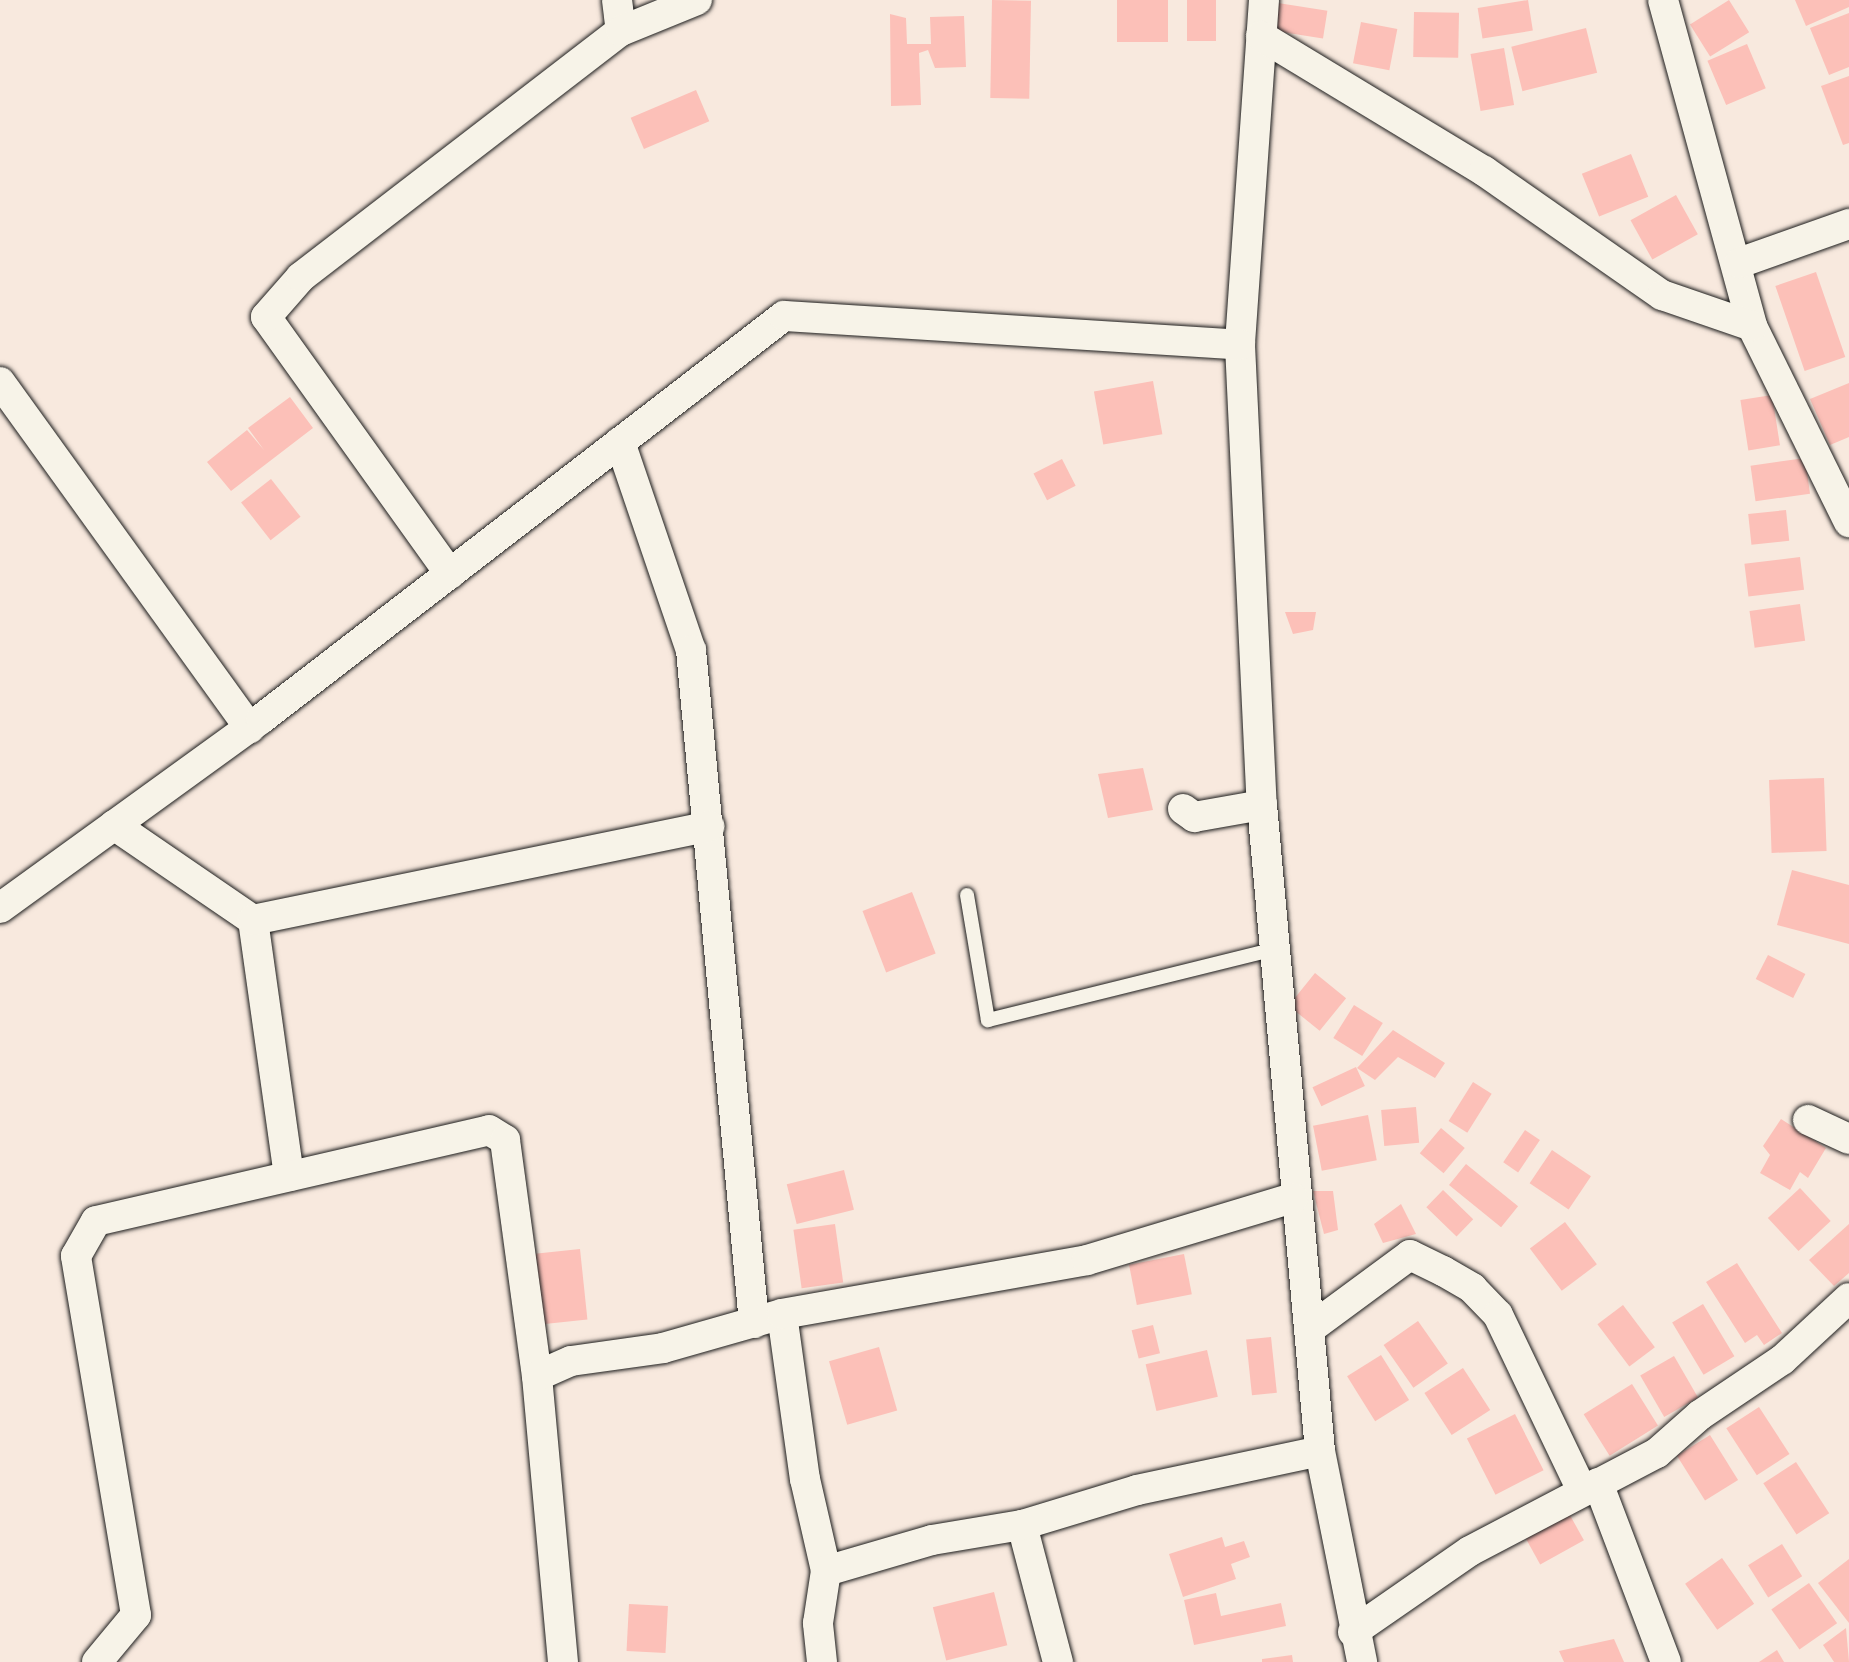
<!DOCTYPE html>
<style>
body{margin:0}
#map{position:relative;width:1849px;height:1662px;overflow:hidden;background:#f8e9de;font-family:Sriracha,sans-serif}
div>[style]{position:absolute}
.building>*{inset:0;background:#fcc0b8;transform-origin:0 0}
.roads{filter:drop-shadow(0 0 2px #1c1c1c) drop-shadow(0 0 2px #1c1c1c)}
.lane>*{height:14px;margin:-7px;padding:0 7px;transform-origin:7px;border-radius:7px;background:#f7f3e8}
.street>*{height:30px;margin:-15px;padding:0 15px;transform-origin:15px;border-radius:15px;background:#f7f3e8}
span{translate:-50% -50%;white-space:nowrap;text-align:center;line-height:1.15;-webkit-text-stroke:6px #f7f3e8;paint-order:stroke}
</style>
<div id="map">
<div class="building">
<i style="left:992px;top:0;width:39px;height:98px;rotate:1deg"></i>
<i style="left:1117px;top:0;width:51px;height:42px"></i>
<i style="left:1187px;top:0;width:29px;height:41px"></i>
<i style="left:1528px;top:0;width:31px;height:51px;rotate:81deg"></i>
<i style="left:1729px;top:0;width:38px;height:46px;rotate:58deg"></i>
<i style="clip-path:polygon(1795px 0,1849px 0,1849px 7px,1806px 26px)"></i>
<i style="left:1278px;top:3px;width:50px;height:28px;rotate:9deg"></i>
<i style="left:1414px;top:12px;width:45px;height:45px;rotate:1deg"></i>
<i style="clip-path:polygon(1849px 13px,1849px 67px,1829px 75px,1810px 28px)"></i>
<i style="clip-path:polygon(890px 14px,906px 18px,907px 44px,931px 44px,930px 17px,964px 16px,966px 67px,935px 68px,928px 50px,919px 53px,921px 105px,891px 106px)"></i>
<i style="left:1361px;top:22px;width:37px;height:42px;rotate:11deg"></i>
<i style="left:1586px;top:28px;width:46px;height:77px;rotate:76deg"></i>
<i style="left:1747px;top:44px;width:48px;height:43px;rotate:67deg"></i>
<i style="left:1504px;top:48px;width:58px;height:34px;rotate:80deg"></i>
<i style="clip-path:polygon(1849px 76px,1849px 143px,1843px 145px,1821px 86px)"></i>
<i style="left:696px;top:90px;width:34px;height:71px;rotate:67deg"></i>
<i style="left:1631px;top:154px;width:46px;height:53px;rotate:68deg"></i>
<i style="left:1676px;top:195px;width:45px;height:52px;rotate:61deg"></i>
<i style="left:1816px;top:272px;width:90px;height:43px;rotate:71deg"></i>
<i style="left:1153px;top:381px;width:54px;height:60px;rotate:80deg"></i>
<i style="clip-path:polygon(1849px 383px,1849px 437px,1830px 445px,1810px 399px)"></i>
<i style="left:1772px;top:395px;width:51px;height:32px;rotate:81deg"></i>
<i style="clip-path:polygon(290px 397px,313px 428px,231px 491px,207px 462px,247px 430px,264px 450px,248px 428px)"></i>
<i style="left:1805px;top:458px;width:36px;height:55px;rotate:82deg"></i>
<i style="left:1062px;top:459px;width:30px;height:32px;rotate:63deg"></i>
<i style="left:271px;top:479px;width:48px;height:38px;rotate:52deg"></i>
<i style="left:1786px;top:510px;width:31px;height:38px;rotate:84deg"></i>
<i style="left:1800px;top:557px;width:33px;height:56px;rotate:83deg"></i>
<i style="left:1800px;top:604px;width:37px;height:51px;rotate:82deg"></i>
<i style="clip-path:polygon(1285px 612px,1316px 612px,1313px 630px,1293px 634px)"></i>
<i style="clip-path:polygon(1143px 768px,1153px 810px,1108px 818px,1098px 774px)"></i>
<i style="left:1824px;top:778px;width:73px;height:55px;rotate:88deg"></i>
<i style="clip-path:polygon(1792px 870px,1849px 885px,1849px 944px,1777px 925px)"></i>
<i style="left:912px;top:892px;width:66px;height:53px;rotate:69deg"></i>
<i style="left:1768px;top:955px;width:42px;height:27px;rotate:27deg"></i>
<i style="left:1315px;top:973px;width:40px;height:42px;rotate:39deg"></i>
<i style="left:1354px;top:1005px;width:34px;height:39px;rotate:32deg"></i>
<i style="clip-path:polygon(1393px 1030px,1445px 1063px,1435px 1078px,1398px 1057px,1375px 1080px,1357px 1068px)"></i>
<i style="left:1356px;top:1067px;width:21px;height:48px;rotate:65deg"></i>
<i style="left:1473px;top:1082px;width:22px;height:46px;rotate:32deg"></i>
<i style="left:1416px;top:1107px;width:36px;height:35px;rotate:85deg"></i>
<i style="left:1368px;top:1115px;width:46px;height:56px;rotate:79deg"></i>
<i style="clip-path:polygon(1781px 1119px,1826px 1148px,1808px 1178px,1800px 1172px,1790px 1190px,1760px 1173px,1770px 1155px,1763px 1146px)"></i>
<i style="left:1441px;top:1128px;width:31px;height:33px;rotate:40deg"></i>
<i style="left:1525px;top:1130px;width:18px;height:39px;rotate:34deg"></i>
<i style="left:1552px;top:1150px;width:47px;height:40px;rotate:34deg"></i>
<i style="left:1466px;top:1164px;width:67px;height:27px;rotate:39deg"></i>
<i style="left:844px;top:1170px;width:41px;height:59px;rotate:76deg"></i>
<i style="left:1800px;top:1188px;width:45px;height:44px;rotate:47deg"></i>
<i style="left:1443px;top:1190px;width:42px;height:24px;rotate:44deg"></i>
<i style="clip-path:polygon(1313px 1191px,1333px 1191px,1338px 1230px,1324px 1234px)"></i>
<i style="clip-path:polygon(1401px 1204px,1416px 1234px,1383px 1243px,1374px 1224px)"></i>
<i style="left:1565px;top:1222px;width:53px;height:44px;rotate:53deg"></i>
<i style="left:835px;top:1224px;width:59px;height:42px;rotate:82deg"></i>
<i style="clip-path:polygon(1849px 1224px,1849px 1273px,1834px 1286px,1809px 1260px)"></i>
<i style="left:580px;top:1249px;width:71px;height:50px;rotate:84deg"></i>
<i style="left:1184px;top:1254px;width:41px;height:56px;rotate:79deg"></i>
<i style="clip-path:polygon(1737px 1263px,1782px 1333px,1764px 1345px,1757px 1335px,1745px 1343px,1706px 1282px)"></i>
<i style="left:1703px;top:1304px;width:61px;height:36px;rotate:59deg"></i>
<i style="left:1623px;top:1305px;width:53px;height:32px;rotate:53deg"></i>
<i style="left:1418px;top:1321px;width:52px;height:42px;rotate:55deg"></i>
<i style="left:1153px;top:1325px;width:29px;height:22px;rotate:76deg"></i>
<i style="left:1271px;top:1337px;width:56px;height:25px;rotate:84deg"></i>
<i style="left:879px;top:1347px;width:66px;height:52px;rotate:74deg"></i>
<i style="left:1207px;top:1350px;width:48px;height:63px;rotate:77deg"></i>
<i style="left:1381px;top:1355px;width:53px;height:40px;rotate:58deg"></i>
<i style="left:1674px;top:1356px;width:48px;height:39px;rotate:60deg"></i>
<i style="left:1463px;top:1368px;width:50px;height:46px;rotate:57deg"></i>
<i style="left:1632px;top:1384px;width:49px;height:57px;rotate:58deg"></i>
<i style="left:1759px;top:1407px;width:56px;height:39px;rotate:57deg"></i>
<i style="left:1515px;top:1414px;width:63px;height:54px;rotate:63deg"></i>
<i style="left:1710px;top:1435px;width:53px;height:39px;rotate:58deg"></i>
<i style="left:1796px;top:1462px;width:61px;height:39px;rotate:57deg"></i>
<i style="left:1566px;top:1508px;width:37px;height:50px;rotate:61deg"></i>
<i style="clip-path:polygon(1222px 1537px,1225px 1547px,1244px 1541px,1250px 1557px,1231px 1564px,1236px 1579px,1183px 1597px,1169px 1554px)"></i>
<i style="left:1782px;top:1544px;width:38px;height:40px;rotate:58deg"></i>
<i style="left:1722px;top:1558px;width:56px;height:45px;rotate:55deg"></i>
<i style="clip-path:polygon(1849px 1559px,1849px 1623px,1818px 1583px)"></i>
<i style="left:1809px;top:1583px;width:49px;height:46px;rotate:55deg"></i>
<i style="left:994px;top:1592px;width:55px;height:63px;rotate:76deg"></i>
<i style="clip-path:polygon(1216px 1593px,1221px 1616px,1281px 1603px,1286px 1626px,1194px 1645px,1184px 1600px)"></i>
<i style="left:629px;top:1604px;width:39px;height:47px;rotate:3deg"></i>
<i style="clip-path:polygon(1846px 1628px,1849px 1662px,1834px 1662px,1823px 1645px)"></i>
<i style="clip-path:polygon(1614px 1639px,1624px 1662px,1564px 1662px,1559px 1651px)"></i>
<i style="clip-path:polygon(1777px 1650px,1784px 1662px,1759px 1662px)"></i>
<i style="clip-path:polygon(1292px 1655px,1293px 1662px,1262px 1662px,1262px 1659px)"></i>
</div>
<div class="roads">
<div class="lane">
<i style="left:967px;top:895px;width:127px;rotate:80.5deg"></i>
<i style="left:988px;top:1020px;width:295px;rotate:-13.9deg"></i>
</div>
<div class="street">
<i style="left:617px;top:0;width:31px;rotate:83deg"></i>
<i style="left:1264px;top:0;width:346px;rotate:94deg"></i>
<i style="left:1240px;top:345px;width:461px;rotate:87.3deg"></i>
<i style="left:1262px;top:805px;width:649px;rotate:84.87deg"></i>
<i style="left:1320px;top:1451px;width:215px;rotate:78.7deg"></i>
<i style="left:1663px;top:0;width:338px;rotate:74.7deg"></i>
<i style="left:1752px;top:326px;width:219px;rotate:63.7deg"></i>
<i style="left:1261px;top:36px;width:261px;rotate:31.2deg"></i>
<i style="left:1484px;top:171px;width:217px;rotate:34.9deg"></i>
<i style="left:1662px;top:295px;width:95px;rotate:19deg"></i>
<i style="left:1739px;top:263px;width:117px;rotate:-19.5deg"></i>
<i style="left:0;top:382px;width:427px;rotate:54.2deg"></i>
<i style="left:620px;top:442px;width:220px;rotate:71.2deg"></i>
<i style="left:691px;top:650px;width:676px;rotate:84.65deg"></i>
<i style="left:450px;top:574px;width:316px;rotate:-125.6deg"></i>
<i style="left:266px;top:317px;width:53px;rotate:-48.8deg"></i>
<i style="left:301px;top:277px;width:404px;rotate:-37.6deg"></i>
<i style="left:621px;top:31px;width:82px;rotate:-22.2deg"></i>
<i style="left:1183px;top:809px;width:14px;rotate:36deg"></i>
<i style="left:1194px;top:817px;width:69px;rotate:-10deg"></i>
<i style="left:114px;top:825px;width:168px;rotate:34.4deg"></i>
<i style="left:0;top:908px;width:322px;rotate:-35.9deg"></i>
<i style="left:261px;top:719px;width:660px;rotate:-37.62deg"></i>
<i style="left:784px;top:316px;width:457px;rotate:3.6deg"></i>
<i style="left:1808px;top:1120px;width:45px;rotate:24.9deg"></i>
<i style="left:289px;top:1176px;width:259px;rotate:-98deg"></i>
<i style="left:253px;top:920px;width:466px;rotate:-11.6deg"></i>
<i style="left:782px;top:1314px;width:167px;rotate:82.1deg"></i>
<i style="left:805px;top:1479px;width:94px;rotate:77.1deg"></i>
<i style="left:1311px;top:1328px;width:123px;rotate:-36.4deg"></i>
<i style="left:1410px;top:1255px;width:37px;rotate:26deg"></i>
<i style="left:1443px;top:1271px;width:34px;rotate:30deg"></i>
<i style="left:1472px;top:1288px;width:37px;rotate:46deg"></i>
<i style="left:1498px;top:1315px;width:194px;rotate:64.4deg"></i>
<i style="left:1598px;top:1483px;width:191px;rotate:69.2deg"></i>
<i style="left:1022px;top:1525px;width:142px;rotate:75.3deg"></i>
<i style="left:1353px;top:1632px;width:142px;rotate:-34.7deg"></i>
<i style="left:1470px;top:1551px;width:211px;rotate:-27.7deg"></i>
<i style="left:1657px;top:1453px;width:57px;rotate:-41.5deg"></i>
<i style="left:1700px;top:1415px;width:99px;rotate:-33.9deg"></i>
<i style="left:1782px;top:1360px;width:91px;rotate:-42.8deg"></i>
<i style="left:97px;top:1662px;width:61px;rotate:-50.3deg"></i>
<i style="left:136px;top:1615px;width:364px;rotate:-99.5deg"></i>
<i style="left:76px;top:1256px;width:40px;rotate:-60.3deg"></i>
<i style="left:96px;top:1221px;width:403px;rotate:-13deg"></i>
<i style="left:489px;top:1130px;width:19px;rotate:32deg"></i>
<i style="left:505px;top:1140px;width:238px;rotate:82.3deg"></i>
<i style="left:563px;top:1662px;width:287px;rotate:-95.2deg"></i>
<i style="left:537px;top:1376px;width:37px;rotate:-24deg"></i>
<i style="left:571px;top:1361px;width:93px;rotate:-8deg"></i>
<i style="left:663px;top:1348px;width:124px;rotate:-15.9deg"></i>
<i style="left:782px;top:1314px;width:310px;rotate:-10deg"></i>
<i style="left:1087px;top:1260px;width:215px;rotate:-16.8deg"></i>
<i style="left:822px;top:1662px;width:39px;rotate:-96deg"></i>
<i style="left:818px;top:1623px;width:53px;rotate:-81.3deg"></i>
<i style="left:826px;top:1571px;width:110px;rotate:-16.3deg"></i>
<i style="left:932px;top:1540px;width:91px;rotate:-9.5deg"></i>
<i style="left:1022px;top:1525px;width:120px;rotate:-16.9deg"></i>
<i style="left:1137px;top:1490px;width:187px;rotate:-12deg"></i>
</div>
</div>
</div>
